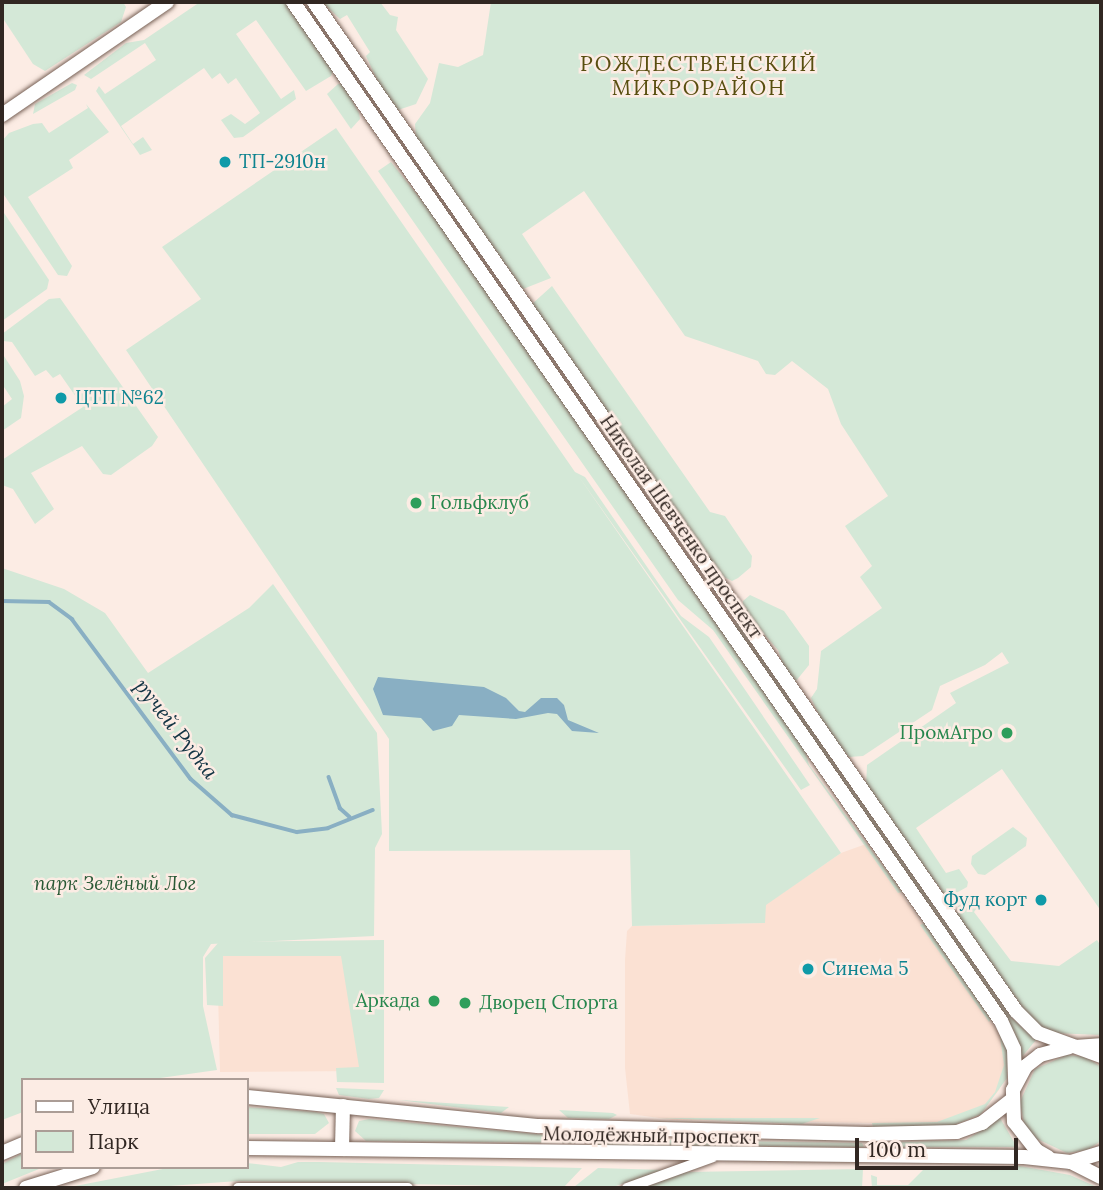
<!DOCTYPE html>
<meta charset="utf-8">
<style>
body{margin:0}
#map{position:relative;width:1103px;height:1190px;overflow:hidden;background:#fcece4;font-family:Lora,serif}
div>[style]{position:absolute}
.built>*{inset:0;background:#fbe1d3}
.green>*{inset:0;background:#d4e8d7}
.water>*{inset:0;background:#89afc3}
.stream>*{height:3.5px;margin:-1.75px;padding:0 1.75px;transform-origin:1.75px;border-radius:1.75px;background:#89afc3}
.roads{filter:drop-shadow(0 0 2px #776156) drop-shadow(0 0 2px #776156)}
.minor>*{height:10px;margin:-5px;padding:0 5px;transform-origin:5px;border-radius:5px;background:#fff}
.tertiary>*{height:12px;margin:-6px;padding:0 6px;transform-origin:6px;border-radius:6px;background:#fff}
.secondary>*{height:14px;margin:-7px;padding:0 7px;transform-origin:7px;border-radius:7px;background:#fff}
.dots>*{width:19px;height:19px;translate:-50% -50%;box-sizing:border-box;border:4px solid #fcece4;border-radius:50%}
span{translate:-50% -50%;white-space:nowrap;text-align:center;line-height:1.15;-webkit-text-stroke:5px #fcece4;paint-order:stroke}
.culture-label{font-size:19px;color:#0d838f}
.left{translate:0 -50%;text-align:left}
.right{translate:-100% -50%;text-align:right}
.leisure-label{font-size:19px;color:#27864d}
.street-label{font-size:19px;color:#312722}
.park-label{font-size:19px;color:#295935;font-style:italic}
.neighbourhood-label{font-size:21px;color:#584e0f;letter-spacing:2px}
.water-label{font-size:21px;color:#113343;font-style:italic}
.frame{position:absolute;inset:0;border:4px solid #312722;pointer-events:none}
.legend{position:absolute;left:21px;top:1078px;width:228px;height:91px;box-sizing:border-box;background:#fcece4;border:2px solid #ab9d96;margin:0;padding:9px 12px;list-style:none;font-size:21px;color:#312722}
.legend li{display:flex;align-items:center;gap:14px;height:35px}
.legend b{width:35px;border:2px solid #ab9d96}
.scale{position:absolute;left:855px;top:1138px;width:163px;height:32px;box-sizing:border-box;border:4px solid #312722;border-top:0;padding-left:9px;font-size:21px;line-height:24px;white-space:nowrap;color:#312722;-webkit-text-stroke:5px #fcece4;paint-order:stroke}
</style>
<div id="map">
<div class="built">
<i style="clip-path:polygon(866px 844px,1000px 1035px,1006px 1059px,999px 1090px,988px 1104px,968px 1117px,943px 1124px,674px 1120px,630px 1114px,625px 1068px,625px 960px,627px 931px,632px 926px,765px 923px,765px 905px,841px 853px)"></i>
<i style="clip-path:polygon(217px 952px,344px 952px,364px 1071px,220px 1072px)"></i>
</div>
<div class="green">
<i style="clip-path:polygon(2px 2px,123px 2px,126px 7px,121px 22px,45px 71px,33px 64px,2px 17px)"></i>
<i style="clip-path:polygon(200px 2px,286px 2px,333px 71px,331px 76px,306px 91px,256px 20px,236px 34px,281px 99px,294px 90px,296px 99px,243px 137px,234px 138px,221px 120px,231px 114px,245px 124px,260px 113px,236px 78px,228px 84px,220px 73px,212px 79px,204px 68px,121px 126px,133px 144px,143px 137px,152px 150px,140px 155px,96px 91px,99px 86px,105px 94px,156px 60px,145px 43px,91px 79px,84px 75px,126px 43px,144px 40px)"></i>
<i style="clip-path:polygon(322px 2px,380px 2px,390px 15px,398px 17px,396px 30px,428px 79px,416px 104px,398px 110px,379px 84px,366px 56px,370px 52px,347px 15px,340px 19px)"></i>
<i style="clip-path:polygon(491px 2px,1101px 2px,1101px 911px,1002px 769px,916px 828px,946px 873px,959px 869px,968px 882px,967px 887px,947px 898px,866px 786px,867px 765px,956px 703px,950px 693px,1009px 663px,1002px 652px,985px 665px,940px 686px,932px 710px,863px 756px,849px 757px,825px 728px,811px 698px,817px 689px,821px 651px,882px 608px,860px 577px,872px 566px,845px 526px,888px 496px,841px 424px,828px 389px,792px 361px,775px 375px,766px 374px,758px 361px,685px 336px,584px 191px,522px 234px,551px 278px,523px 289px,416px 138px,415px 124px,430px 103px,439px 63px,458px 67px,483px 55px)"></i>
<i style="clip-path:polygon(72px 83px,77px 85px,75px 90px,33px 114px,35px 104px)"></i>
<i style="clip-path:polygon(338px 84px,343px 84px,359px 113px,360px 119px,351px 129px,327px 94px)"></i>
<i style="clip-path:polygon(86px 104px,109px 132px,69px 160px,73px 168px,28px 197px,72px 266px,67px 276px,58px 275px,2px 192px,2px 141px,9px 133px,33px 124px,42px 123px,49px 133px,88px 108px)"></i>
<i style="clip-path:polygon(336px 128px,575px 472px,585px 477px,681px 616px,709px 637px,810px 785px,801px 790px,577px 474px,841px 853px,766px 905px,765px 923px,632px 926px,630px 850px,389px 851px,389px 739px,126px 350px,201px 299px,162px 247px)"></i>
<i style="clip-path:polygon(391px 162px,438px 221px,805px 751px,809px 765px,902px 892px,898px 893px,713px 630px,678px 600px,378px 171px)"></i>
<i style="clip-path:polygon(2px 210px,49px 280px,47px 289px,2px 321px)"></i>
<i style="clip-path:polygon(552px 286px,710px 512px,725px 516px,752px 556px,751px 567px,738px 578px,732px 581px,720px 575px,532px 304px)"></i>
<i style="clip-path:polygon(60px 298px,158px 437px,152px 446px,111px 475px,103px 474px,82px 446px,31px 473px,54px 509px,35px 524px,13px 489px,2px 485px,2px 460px,83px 407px,60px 374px,53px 378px,46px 370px,35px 376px,12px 342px,3px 341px,2px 334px,49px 299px)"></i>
<i style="clip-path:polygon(2px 353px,20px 381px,24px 396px,21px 418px,2px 431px,2px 407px,12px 399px,2px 384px)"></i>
<i style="clip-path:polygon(2px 568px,64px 589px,105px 613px,148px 673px,249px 608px,273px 584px,377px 733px,382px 834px,375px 848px,374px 936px,211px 944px,203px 957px,203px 1006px,217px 1070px,146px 1080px,23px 1080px,23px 1112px,2px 1120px)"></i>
<i style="clip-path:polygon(750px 595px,784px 611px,809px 646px,809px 665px,796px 681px,785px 670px,778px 650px,743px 610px,743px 601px)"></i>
<i style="clip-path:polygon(737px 623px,1013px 1019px,1036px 1040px,1021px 1058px,1015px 1033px,1003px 1013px,734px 627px)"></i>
<i style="clip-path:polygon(1013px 827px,1027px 838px,1026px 846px,985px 875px,978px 874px,971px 864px,972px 856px)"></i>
<i style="clip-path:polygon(972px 897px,981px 902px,974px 912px,1011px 961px,1059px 966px,1097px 940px,1101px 946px,1101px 1035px,1053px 1033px,1034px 1023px,957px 917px,958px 906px)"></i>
<i style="clip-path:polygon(924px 923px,991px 1019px,989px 1022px,920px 925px)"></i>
<i style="clip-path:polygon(384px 940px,384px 1083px,337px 1082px,336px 1068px,359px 1067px,341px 956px,223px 956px,223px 1006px,207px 1005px,205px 958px,219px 942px)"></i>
<i style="clip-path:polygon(999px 1030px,1008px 1048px,1007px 1078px,981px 1114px,952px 1126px,873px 1127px,872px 1123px,937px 1122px,985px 1104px,995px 1092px,1004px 1065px)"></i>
<i style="clip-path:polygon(1067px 1055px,1086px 1057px,1101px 1067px,1101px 1141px,1087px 1150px,1067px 1153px,1033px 1137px,1024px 1123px,1020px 1102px,1035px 1069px)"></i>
<i style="clip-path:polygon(336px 1088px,384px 1090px,379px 1098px,369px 1099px,339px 1095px)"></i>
<i style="clip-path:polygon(399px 1100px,509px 1107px,501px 1113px)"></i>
<i style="clip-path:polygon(247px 1107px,315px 1112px,324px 1114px,329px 1123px,315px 1134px,247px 1134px)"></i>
<i style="clip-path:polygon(559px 1110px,613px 1113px,617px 1115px,609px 1119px,568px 1118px)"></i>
<i style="clip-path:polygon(659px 1118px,820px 1118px,802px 1124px)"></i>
<i style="clip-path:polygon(1000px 1118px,1017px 1147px,872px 1147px,874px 1143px,966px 1140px)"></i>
<i style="clip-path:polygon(369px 1119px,580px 1138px,582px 1143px,366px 1141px,355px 1131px,359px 1121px)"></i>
<i style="clip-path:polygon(593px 1139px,862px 1143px,864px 1147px,593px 1145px)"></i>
<i style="clip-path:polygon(23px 1153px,23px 1167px,44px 1167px,2px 1184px,2px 1164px)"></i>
<i style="clip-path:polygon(298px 1162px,319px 1162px,582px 1168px,564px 1187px,238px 1181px,142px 1188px,70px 1187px,173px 1167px,247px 1167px,247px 1163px,281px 1167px)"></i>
<i style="clip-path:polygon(1020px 1166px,1070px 1175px,1099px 1188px,872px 1188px,871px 1175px,877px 1177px,877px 1185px,908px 1185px,923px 1170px)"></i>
<i style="clip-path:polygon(598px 1168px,664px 1170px,610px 1188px,574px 1187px)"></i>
<i style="clip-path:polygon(863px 1169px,862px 1188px,643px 1188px,686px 1172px)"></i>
</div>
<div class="water">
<i style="clip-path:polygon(378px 677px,484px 687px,506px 698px,519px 711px,525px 712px,541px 698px,557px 698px,564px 705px,568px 720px,599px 733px,572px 731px,557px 714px,548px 713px,516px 719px,459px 715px,452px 726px,433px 731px,421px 718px,383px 715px,373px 689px)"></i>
</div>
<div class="stream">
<i style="left:2px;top:601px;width:47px;rotate:1.2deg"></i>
<i style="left:49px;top:602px;width:29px;rotate:36deg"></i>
<i style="left:72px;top:619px;width:199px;rotate:53.4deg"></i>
<i style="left:191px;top:779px;width:55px;rotate:41.3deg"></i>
<i style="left:232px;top:815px;width:67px;rotate:14.7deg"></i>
<i style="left:297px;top:832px;width:31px;rotate:-7deg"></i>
<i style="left:328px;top:828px;width:48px;rotate:-21.8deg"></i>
<i style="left:329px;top:777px;width:33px;rotate:70deg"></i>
<i style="left:340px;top:808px;width:13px;rotate:42deg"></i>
</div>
<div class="roads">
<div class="minor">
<i style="left:238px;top:1188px;width:170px"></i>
<i style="left:627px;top:1188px;width:91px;rotate:-19.8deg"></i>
</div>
<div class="tertiary">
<i style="left:1074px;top:1046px;width:27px;rotate:-4deg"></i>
</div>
<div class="secondary">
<i style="left:293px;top:2px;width:1241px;rotate:55.21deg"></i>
<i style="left:1001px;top:1021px;width:31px;rotate:65deg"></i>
<i style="left:1014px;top:1049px;width:33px;rotate:88deg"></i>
<i style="left:314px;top:2px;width:1229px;rotate:55.17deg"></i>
<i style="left:1016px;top:1011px;width:31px;rotate:45deg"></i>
<i style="left:1038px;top:1033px;width:67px;rotate:20.1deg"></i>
<i style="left:2px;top:115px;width:200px;rotate:-34.4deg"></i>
<i style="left:247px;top:1097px;width:292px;rotate:5.7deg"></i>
<i style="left:538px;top:1126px;width:330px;rotate:1.4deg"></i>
<i style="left:868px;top:1134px;width:89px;rotate:-1.3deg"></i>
<i style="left:957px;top:1132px;width:27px;rotate:-20deg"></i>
<i style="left:982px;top:1123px;width:37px;rotate:-38deg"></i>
<i style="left:247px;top:1148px;width:777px;rotate:0.66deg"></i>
<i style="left:1024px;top:1157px;width:47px;rotate:6.1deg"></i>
<i style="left:1071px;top:1162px;width:31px;rotate:-17deg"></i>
<i style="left:342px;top:1149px;width:43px;rotate:-88.7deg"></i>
<i style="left:2px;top:1153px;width:23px;rotate:-23deg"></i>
<i style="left:1048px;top:1157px;width:13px;rotate:-151deg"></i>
<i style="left:1037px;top:1151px;width:37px;rotate:-128deg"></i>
<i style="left:1014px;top:1122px;width:32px;rotate:-92deg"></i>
<i style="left:1013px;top:1090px;width:27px;rotate:-62deg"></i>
<i style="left:1026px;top:1066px;width:18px;rotate:-38deg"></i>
<i style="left:1040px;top:1055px;width:30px;rotate:-15deg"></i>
<i style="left:1073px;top:1163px;width:31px;rotate:27deg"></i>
<i style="left:26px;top:1188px;width:70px;rotate:-17.4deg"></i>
</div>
</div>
<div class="dots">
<i style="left:225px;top:162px;background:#0f9aa8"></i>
<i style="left:61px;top:398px;background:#0f9aa8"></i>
<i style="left:416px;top:503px;background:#2e9e5b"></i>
<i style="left:1007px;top:733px;background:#2e9e5b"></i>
<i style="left:1041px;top:900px;background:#0f9aa8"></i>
<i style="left:808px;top:969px;background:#0f9aa8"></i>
<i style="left:434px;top:1001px;background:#2e9e5b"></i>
<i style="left:465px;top:1003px;background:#2e9e5b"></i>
</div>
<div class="culture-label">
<span class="left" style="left:239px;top:162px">ТП-2910н</span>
<span class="left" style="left:75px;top:398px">ЦТП №62</span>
<span class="right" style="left:1027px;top:900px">Фуд корт</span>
<span class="left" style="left:822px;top:969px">Синема 5</span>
</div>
<div class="leisure-label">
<span class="left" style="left:430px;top:503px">Гольфклуб</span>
<span class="right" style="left:993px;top:733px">ПромАгро</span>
<span class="right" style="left:420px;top:1001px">Аркада</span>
<span class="left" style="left:479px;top:1003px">Дворец Спорта</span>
</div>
<div class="street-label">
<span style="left:681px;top:527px;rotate:55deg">Николая Шевченко проспект</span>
<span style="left:651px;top:1136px;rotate:1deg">Молодёжный проспект</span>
</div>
<div class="park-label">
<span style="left:115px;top:884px">парк Зелёный Лог</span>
</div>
<div class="neighbourhood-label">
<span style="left:699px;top:76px">РОЖДЕСТВЕНСКИЙ<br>МИКРОРАЙОН</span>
</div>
<div class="water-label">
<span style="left:176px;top:729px;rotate:52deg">ручей Рудка</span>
</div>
<div class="frame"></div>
<ul class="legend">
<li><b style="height:9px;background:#fff"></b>Улица</li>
<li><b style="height:19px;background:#d4e8d7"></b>Парк</li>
</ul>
<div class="scale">100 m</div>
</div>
